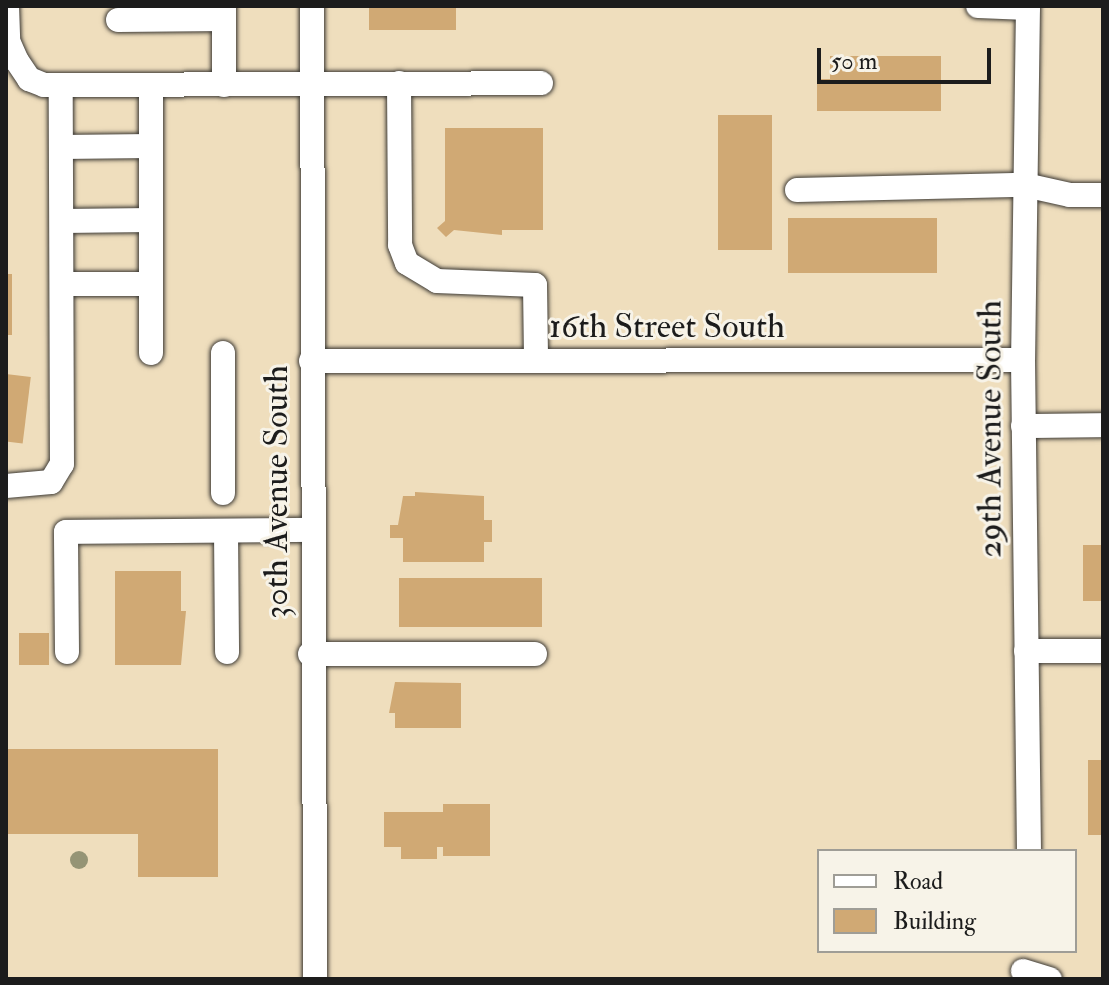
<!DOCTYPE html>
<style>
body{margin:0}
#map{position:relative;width:1109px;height:985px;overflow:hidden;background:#efdebd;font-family:"IM FELL Double Pica",serif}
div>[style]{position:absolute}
.building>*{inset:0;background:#d0a974;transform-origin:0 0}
.roads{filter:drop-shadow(0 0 2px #3c3934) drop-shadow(0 0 2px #3c3934)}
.minor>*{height:24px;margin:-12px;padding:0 12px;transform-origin:12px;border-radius:12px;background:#fff}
.trees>*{width:18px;height:18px;margin:-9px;border-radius:50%;background:#959475}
span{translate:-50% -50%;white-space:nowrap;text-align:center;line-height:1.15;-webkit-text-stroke:6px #f7f3e8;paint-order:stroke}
.street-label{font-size:34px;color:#1c1c1c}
.frame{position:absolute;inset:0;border:8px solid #1c1c1c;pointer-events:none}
.legend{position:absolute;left:817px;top:849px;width:260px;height:104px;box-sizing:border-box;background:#f7f3e8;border:2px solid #9f9d96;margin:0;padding:10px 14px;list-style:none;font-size:24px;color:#1c1c1c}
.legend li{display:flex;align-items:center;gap:16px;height:40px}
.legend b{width:40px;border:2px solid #9f9d96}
.scale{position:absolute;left:817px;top:48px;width:174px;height:36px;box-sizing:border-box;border:4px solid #1c1c1c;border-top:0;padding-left:10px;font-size:24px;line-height:28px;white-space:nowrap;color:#1c1c1c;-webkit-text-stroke:6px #f7f3e8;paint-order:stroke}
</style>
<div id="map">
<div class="building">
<i style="left:369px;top:6px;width:87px;height:24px"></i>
<i style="clip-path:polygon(830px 56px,941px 56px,941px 111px,817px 111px,817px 79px,830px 79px)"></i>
<i style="left:718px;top:115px;width:54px;height:135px"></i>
<i style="clip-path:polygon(445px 128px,543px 128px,543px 230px,502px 230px,502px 235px,454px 230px,446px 237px,437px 228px,445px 221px)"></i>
<i style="left:788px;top:218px;width:149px;height:55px"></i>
<i style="left:6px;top:274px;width:6px;height:61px"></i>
<i style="left:6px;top:374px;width:25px;height:67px;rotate:7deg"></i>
<i style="clip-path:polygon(415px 492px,484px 496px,484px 520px,492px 520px,492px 542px,484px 542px,484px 562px,403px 562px,403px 538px,390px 538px,390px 525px,398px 525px,403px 496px,415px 496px)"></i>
<i style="left:1083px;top:545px;width:20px;height:56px"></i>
<i style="clip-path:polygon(115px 571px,181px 571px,181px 611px,186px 611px,181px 665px,115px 665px)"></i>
<i style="left:399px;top:578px;width:143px;height:49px"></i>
<i style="left:19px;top:633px;width:30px;height:32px"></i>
<i style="clip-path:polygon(395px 682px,461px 683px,461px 728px,395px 728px,395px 713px,389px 713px)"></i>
<i style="clip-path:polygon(6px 749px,218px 749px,218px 877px,138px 877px,138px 834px,6px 834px)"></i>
<i style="left:1088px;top:760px;width:15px;height:75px"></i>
<i style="clip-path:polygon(443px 804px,490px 804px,490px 856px,443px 856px,443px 847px,437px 847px,437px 859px,401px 859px,401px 847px,384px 847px,384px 812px,443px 812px)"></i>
</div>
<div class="roads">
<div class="minor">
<i style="left:7px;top:6px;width:35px;rotate:88deg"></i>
<i style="left:8px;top:41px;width:22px;rotate:66deg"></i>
<i style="left:17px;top:61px;width:22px;rotate:56deg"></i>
<i style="left:29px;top:79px;width:16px;rotate:22deg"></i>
<i style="left:44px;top:85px;width:497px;rotate:-0.2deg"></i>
<i style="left:224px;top:6px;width:79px;rotate:90deg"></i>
<i style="left:312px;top:6px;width:973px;rotate:89.82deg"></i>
<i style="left:978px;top:6px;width:50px;rotate:2.3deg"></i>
<i style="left:1028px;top:6px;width:354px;rotate:90.8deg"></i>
<i style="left:1023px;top:360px;width:491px;rotate:89.3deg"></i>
<i style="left:118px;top:20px;width:106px;rotate:-0.5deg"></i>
<i style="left:399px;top:83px;width:162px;rotate:89.6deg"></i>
<i style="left:400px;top:245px;width:19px;rotate:69deg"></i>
<i style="left:407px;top:263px;width:35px;rotate:31deg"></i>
<i style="left:437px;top:281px;width:98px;rotate:2.3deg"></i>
<i style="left:535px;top:285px;width:76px;rotate:89.2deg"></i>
<i style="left:151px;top:85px;width:268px;rotate:90deg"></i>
<i style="left:61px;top:147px;width:90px;rotate:-0.6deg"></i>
<i style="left:797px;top:190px;width:228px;rotate:-1.3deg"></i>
<i style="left:1025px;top:185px;width:46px;rotate:12.5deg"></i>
<i style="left:1070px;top:195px;width:33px"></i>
<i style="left:62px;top:221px;width:89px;rotate:-0.6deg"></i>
<i style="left:63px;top:284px;width:88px"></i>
<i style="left:311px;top:361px;width:712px;rotate:-0.08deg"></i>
<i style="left:1023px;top:426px;width:80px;rotate:-0.7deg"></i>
<i style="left:6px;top:486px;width:45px;rotate:-5.1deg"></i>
<i style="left:51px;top:482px;width:21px;rotate:-59deg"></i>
<i style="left:62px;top:464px;width:379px;rotate:-90.2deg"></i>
<i style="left:223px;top:493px;width:140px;rotate:-90deg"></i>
<i style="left:226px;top:531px;width:121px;rotate:89.5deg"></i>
<i style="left:1026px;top:651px;width:77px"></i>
<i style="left:67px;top:652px;width:120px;rotate:-90.5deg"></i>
<i style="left:66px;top:532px;width:245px;rotate:-0.5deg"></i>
<i style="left:310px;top:654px;width:225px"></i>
<i style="left:1023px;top:971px;width:28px;rotate:17deg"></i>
</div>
</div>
<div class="trees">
<i style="left:79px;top:860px"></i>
</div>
<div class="street-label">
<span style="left:667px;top:327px">16th Street South</span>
<span style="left:990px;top:429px;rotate:-90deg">29th Avenue South</span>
<span style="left:277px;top:492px;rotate:-90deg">30th Avenue South</span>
</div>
<div class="frame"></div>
<ul class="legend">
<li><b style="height:10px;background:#fff"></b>Road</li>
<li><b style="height:22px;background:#d0a974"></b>Building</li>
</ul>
<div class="scale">50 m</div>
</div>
